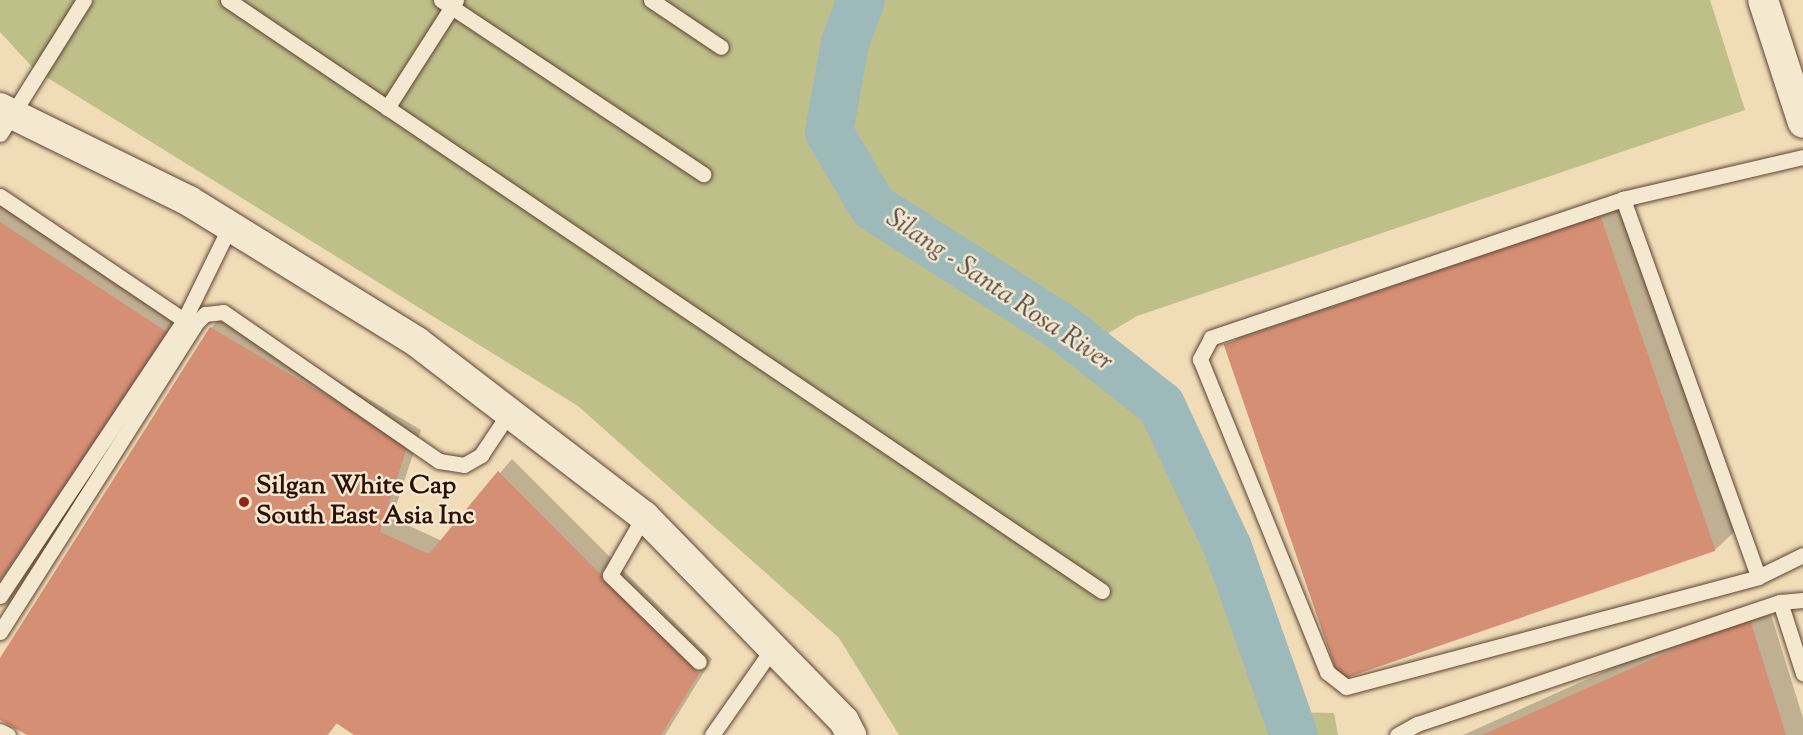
<!DOCTYPE html>
<style>
body{margin:0}
#map{position:relative;width:1803px;height:735px;overflow:hidden;background:#f0dcb7;font-family:"Sorts Mill Goudy",serif}
div>[style]{position:absolute}
.green>*{inset:0;background:#bfbf8a}
.shadow>*{inset:0;background:#0003}
.river>*{height:48px;margin:-24px;padding:0 24px;transform-origin:24px;border-radius:24px;background:#9eb9b9}
.building>*{inset:0;background:#d58f75;transform-origin:0 0}
.roads{filter:drop-shadow(0 0 2px #5d4332) drop-shadow(0 0 2px #5d4332)}
.lane>*{height:15px;margin:-7.5px;padding:0 7.5px;transform-origin:7.5px;border-radius:7.5px;background:#f5e8d0}
.street>*{height:30px;margin:-15px;padding:0 15px;transform-origin:15px;border-radius:15px;background:#f5e8d0}
.dots>*{width:16px;height:16px;translate:-50% -50%;box-sizing:border-box;border:3px solid #f5e8d0;border-radius:50%}
span{translate:-50% -50%;white-space:nowrap;text-align:center;line-height:1.15;-webkit-text-stroke:5px #f5e8d0;paint-order:stroke}
.poi-label{font-size:26px;color:#2c1005;font-weight:700}
.left{translate:0 -50%;text-align:left}
.water-label{font-size:27px;color:#544b44;font-style:italic}
</style>
<div id="map">
<div class="green">
<i style="clip-path:polygon(0 0,1710px 0,1745px 110px,1137px 316px,1087px 346px,1161px 405px,1228px 548px,1286px 712px,1334px 713px,1338px 735px,899px 735px,839px 638px,578px 406px,35px 70px,0 32px)"></i>
</div>
<div class="shadow">
<i style="clip-path:polygon(1617px 199px,1734px 532px,1716px 549px,1227px 348px,1244px 331px)"></i>
<i style="clip-path:polygon(0 200px,183px 320px,0 584px)"></i>
<i style="clip-path:polygon(225px 314px,421px 430px,392px 518px,442px 541px,512px 459px,712px 659px,665px 735px,357px 735px,338px 722px,328px 735px,30px 735px,0 719px,0 661px,211px 328px)"></i>
<i style="clip-path:polygon(1766px 599px,1803px 718px,1803px 735px,1463px 735px)"></i>
</div>
<div class="river">
<i style="left:861px;top:0;width:46px;rotate:110.4deg"></i>
<i style="left:845px;top:43px;width:90px;rotate:100.2deg"></i>
<i style="left:829px;top:132px;width:87px;rotate:59.6deg"></i>
<i style="left:873px;top:207px;width:225px;rotate:32.5deg"></i>
<i style="left:1063px;top:328px;width:125px;rotate:38.2deg"></i>
<i style="left:1161px;top:405px;width:158px;rotate:64.9deg"></i>
<i style="left:1228px;top:548px;width:198px;rotate:70.6deg"></i>
</div>
<div class="building">
<i style="left:1600px;top:215px;width:355px;height:398px;rotate:71deg"></i>
<i style="clip-path:polygon(0 222px,170px 334px,0 580px)"></i>
<i style="clip-path:polygon(210px 327px,408px 444px,380px 532px,429px 554px,498px 471px,699px 674px,661px 735px,354px 735px,336px 723px,327px 735px,27px 735px,0 720px,0 658px)"></i>
<i style="clip-path:polygon(1749px 616px,1786px 735px,1482px 735px)"></i>
</div>
<div class="roads">
<div class="lane">
<i style="left:228px;top:0;width:1055px;rotate:34.07deg"></i>
<i style="left:441px;top:0;width:315px;rotate:33.6deg"></i>
<i style="left:651px;top:0;width:84px;rotate:33.9deg"></i>
<i style="left:387px;top:108px;width:128px;rotate:-57.4deg"></i>
<i style="left:0;top:134px;width:158px;rotate:-57.9deg"></i>
<i style="left:1803px;top:157px;width:185px;rotate:166.9deg"></i>
<i style="left:1623px;top:199px;width:435px;rotate:161.4deg"></i>
<i style="left:1211px;top:338px;width:24px;rotate:118deg"></i>
<i style="left:1200px;top:359px;width:338px;rotate:67.9deg"></i>
<i style="left:1327px;top:672px;width:24px;rotate:38deg"></i>
<i style="left:1346px;top:687px;width:426px;rotate:-14.9deg"></i>
<i style="left:1758px;top:577px;width:50px;rotate:-26.1deg"></i>
<i style="left:0;top:196px;width:222px;rotate:34deg"></i>
<i style="left:1623px;top:199px;width:401px;rotate:70.3deg"></i>
<i style="left:644px;top:516px;width:68px;rotate:120deg"></i>
<i style="left:610px;top:575px;width:124px;rotate:44.3deg"></i>
<i style="left:0;top:596px;width:332px;rotate:-56.3deg"></i>
<i style="left:184px;top:320px;width:105px;rotate:-63.9deg"></i>
<i style="left:1780px;top:602px;width:75px;rotate:72.1deg"></i>
<i style="left:0;top:632px;width:366px;rotate:-57.6deg"></i>
<i style="left:196px;top:323px;width:13px;rotate:-45deg"></i>
<i style="left:205px;top:314px;width:18px;rotate:-6deg"></i>
<i style="left:223px;top:312px;width:262px;rotate:34.6deg"></i>
<i style="left:439px;top:461px;width:25px;rotate:9deg"></i>
<i style="left:464px;top:465px;width:20px;rotate:-30deg"></i>
<i style="left:481px;top:455px;width:50px;rotate:-56.3deg"></i>
<i style="left:0;top:731px;width:9px;rotate:27deg"></i>
<i style="left:712px;top:735px;width:106px;rotate:-55deg"></i>
<i style="left:1397px;top:735px;width:23px;rotate:-29deg"></i>
<i style="left:1417px;top:724px;width:383px;rotate:-18.6deg"></i>
<i style="left:1780px;top:602px;width:23px;rotate:-5deg"></i>
</div>
<div class="street">
<i style="left:1763px;top:0;width:129px;rotate:72deg"></i>
<i style="left:0;top:108px;width:211px;rotate:26.2deg"></i>
<i style="left:189px;top:201px;width:268px;rotate:31.7deg"></i>
<i style="left:417px;top:342px;width:286px;rotate:37.5deg"></i>
<i style="left:644px;top:516px;width:286px;rotate:45.7deg"></i>
<i style="left:844px;top:721px;width:16px;rotate:63deg"></i>
</div>
</div>
<div class="dots">
<i style="left:244px;top:502px;background:#8f2418"></i>
</div>
<div class="poi-label">
<span class="left" style="left:256px;top:502px">Silgan White Cap<br>South East Asia Inc</span>
</div>
<div class="water-label">
<span style="left:999px;top:291px;rotate:34deg">Silang - Santa Rosa River</span>
</div>
</div>
